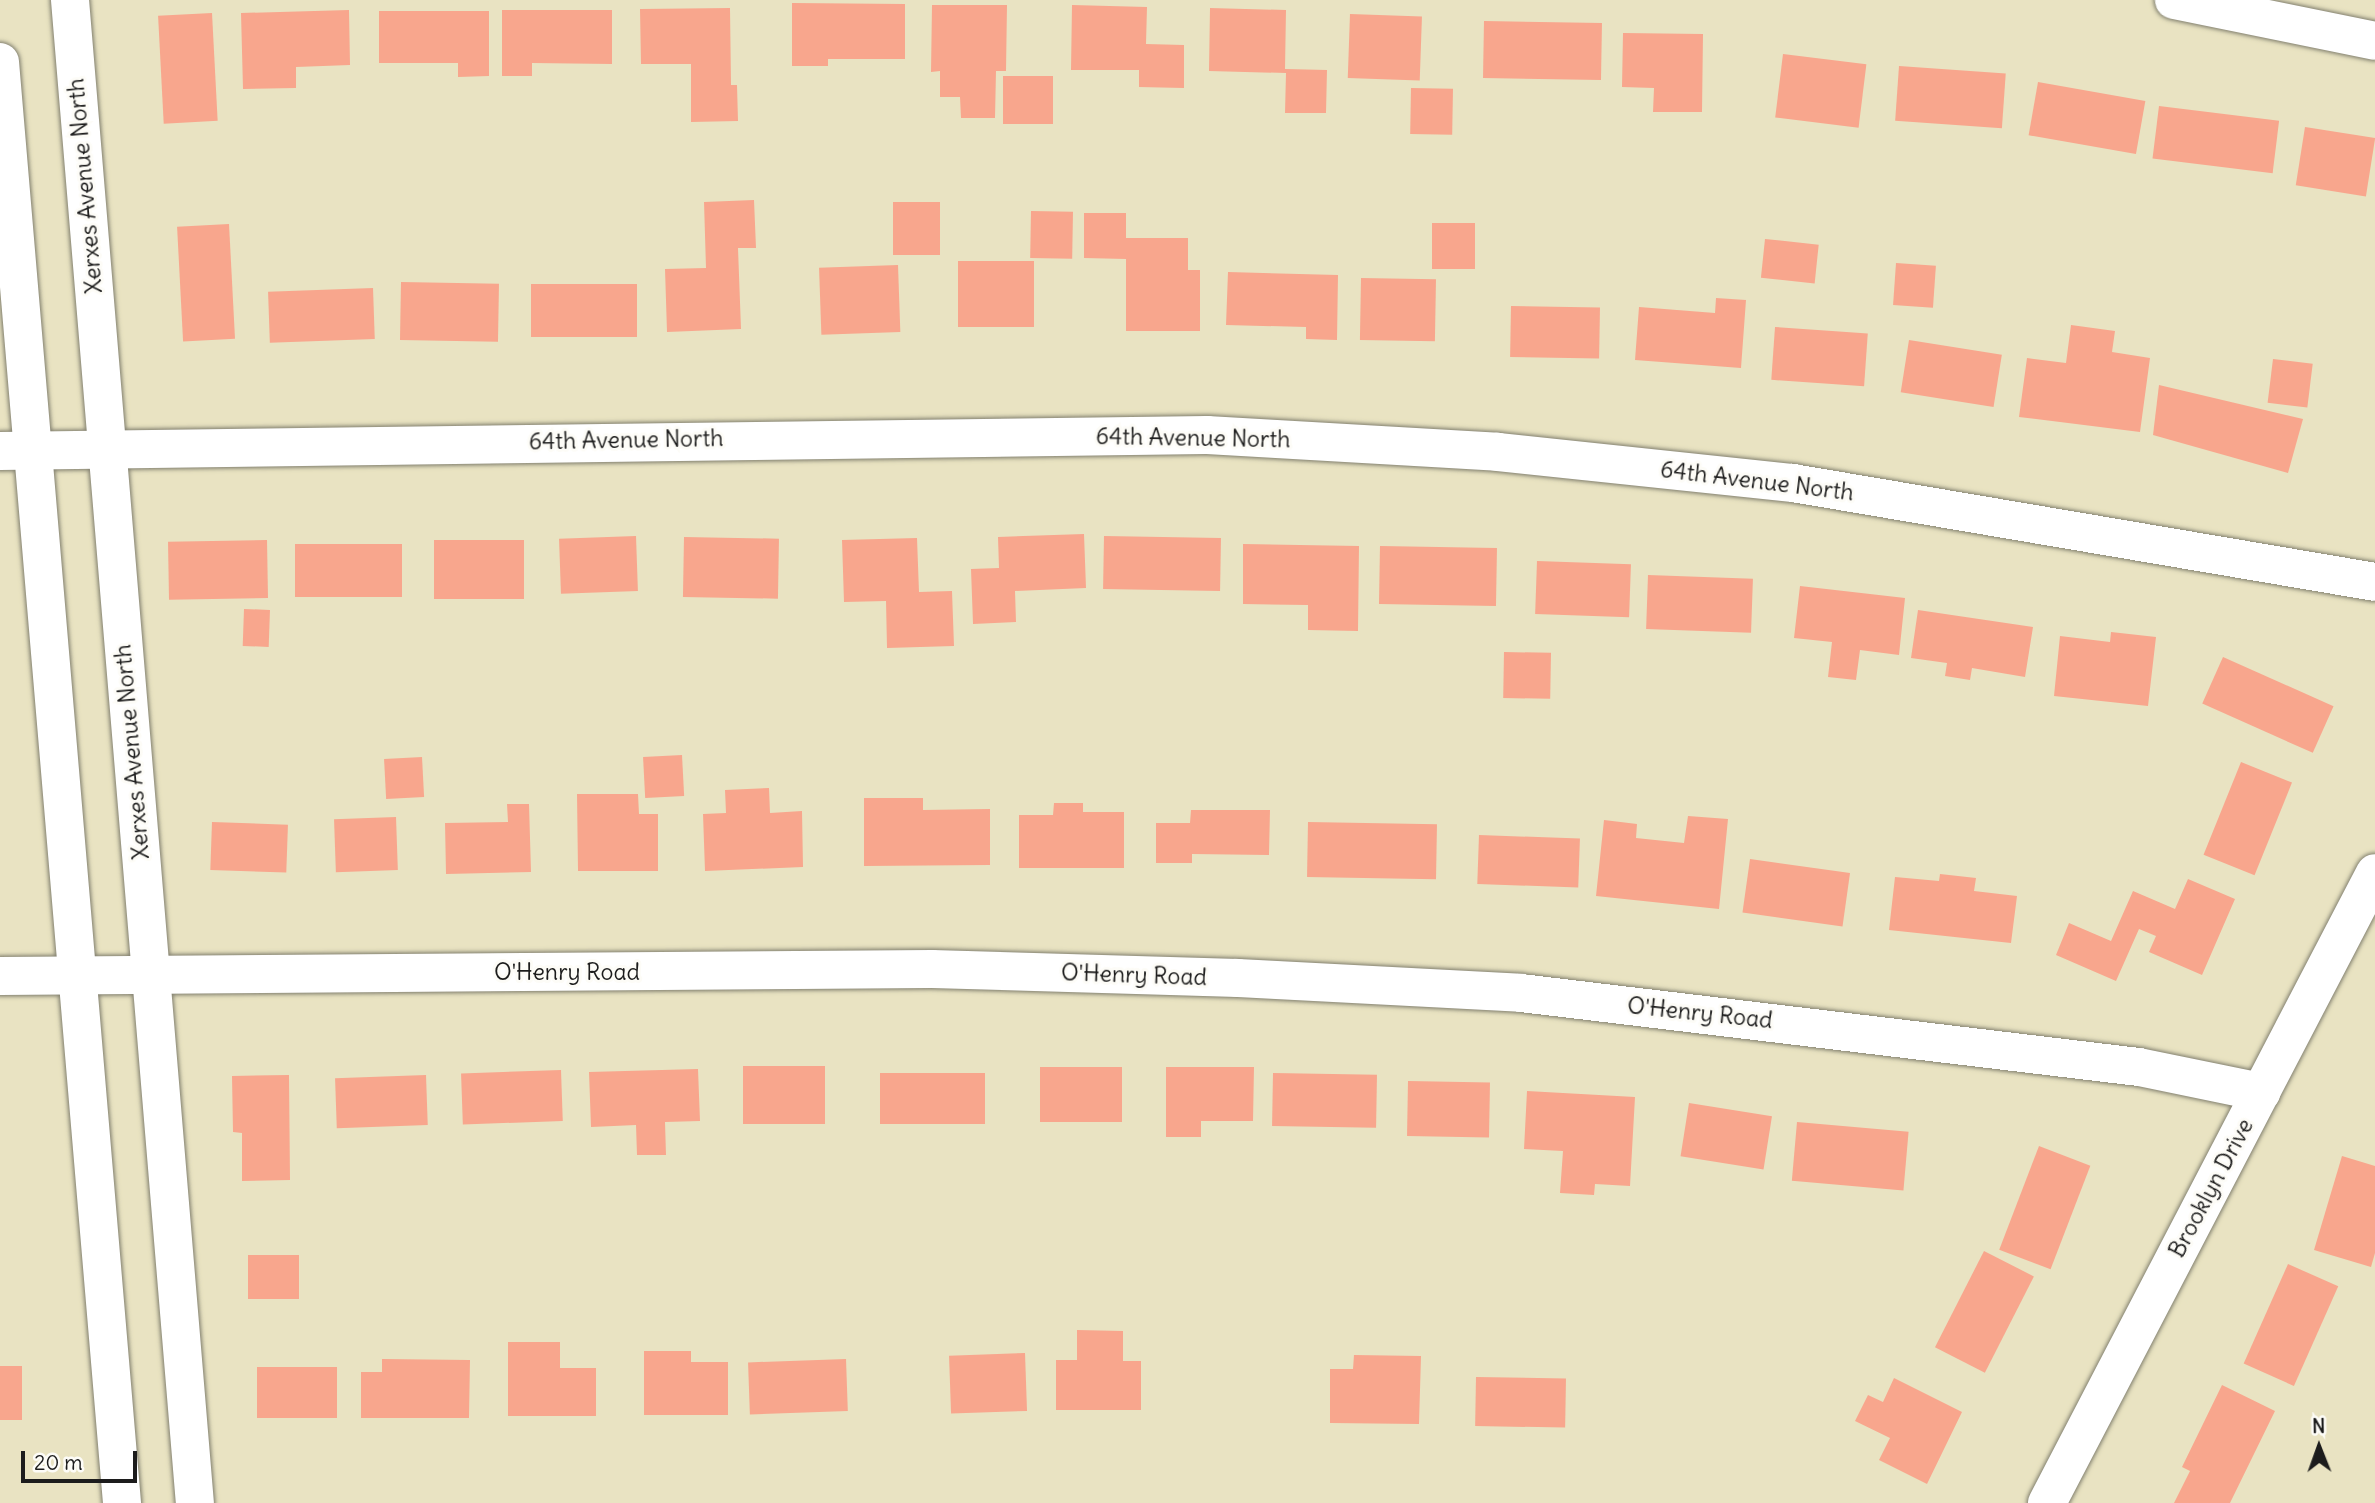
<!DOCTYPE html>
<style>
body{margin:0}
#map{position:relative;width:2375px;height:1503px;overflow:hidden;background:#e9e3c2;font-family:Delius,sans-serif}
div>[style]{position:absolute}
.building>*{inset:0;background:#f8a68d;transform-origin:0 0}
.roads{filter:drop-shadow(0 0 2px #82806f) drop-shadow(0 0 2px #82806f)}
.minor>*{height:38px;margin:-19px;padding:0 19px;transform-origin:19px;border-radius:19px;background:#fff}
span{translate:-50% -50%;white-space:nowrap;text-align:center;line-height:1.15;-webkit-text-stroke:6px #fdfcf7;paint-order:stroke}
.street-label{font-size:23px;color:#1c1c1c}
.north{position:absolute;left:2284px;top:1412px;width:70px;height:70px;-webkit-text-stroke:5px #fdfcf7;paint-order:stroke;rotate:359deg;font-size:19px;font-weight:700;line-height:28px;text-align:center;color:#1c1c1c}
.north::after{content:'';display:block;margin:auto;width:24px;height:32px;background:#1c1c1c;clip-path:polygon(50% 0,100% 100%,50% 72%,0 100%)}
.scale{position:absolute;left:21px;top:1451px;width:116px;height:32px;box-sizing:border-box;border:4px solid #1c1c1c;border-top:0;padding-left:9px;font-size:21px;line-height:24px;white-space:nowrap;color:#1c1c1c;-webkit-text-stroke:5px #fdfcf7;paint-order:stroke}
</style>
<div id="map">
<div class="building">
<i style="clip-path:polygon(792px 3px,905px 4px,905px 59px,828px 59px,828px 66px,792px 66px)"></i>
<i style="clip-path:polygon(932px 5px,1007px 5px,1006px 71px,996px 71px,995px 118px,961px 118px,960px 97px,940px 97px,940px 71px,931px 72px)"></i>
<i style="clip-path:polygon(1072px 5px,1147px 7px,1146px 44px,1184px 45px,1184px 88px,1139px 87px,1139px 70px,1071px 70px)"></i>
<i style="clip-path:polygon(730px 8px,731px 85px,737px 85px,738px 121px,691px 122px,691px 64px,641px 64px,640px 9px)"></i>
<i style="clip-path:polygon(1210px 8px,1286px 10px,1285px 69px,1327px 70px,1326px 113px,1285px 113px,1286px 73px,1209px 71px)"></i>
<i style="clip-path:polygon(349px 10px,350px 65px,296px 67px,296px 88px,243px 89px,241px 13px)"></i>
<i style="clip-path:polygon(502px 10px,612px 10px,612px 64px,532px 63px,532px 76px,502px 76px)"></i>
<i style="clip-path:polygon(379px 11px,489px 11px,489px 76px,458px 77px,458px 63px,379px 63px)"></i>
<i style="left:212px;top:13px;width:108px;height:54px;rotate:87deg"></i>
<i style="left:1350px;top:14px;width:72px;height:64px;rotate:2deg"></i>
<i style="left:1484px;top:21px;width:118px;height:57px;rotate:1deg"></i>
<i style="clip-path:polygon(1623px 33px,1703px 34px,1702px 112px,1653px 112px,1654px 88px,1622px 87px)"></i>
<i style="left:1783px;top:54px;width:84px;height:64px;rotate:7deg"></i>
<i style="left:1899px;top:66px;width:107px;height:55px;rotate:4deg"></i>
<i style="left:1053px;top:76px;width:48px;height:50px;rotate:90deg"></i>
<i style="left:2038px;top:82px;width:109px;height:54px;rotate:10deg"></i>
<i style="left:1411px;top:88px;width:42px;height:46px;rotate:1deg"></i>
<i style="left:2159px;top:106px;width:121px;height:53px;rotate:7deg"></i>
<i style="left:2305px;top:127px;width:71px;height:59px;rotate:9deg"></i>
<i style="clip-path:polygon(754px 200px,756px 248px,738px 248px,741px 329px,667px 332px,665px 269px,706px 268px,704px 202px)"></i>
<i style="left:893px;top:202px;width:47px;height:53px"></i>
<i style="left:1031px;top:211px;width:42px;height:47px;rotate:1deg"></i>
<i style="clip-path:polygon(1084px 213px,1126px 213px,1126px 238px,1188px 238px,1188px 270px,1200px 270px,1200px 331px,1126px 331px,1126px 259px,1084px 258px)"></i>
<i style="left:1432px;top:223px;width:43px;height:46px"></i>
<i style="left:229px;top:224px;width:115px;height:52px;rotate:87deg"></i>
<i style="left:1765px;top:239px;width:54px;height:39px;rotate:6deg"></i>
<i style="left:958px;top:261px;width:76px;height:66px"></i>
<i style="left:1896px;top:263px;width:40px;height:42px;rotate:4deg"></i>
<i style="left:898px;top:265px;width:67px;height:79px;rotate:88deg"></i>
<i style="clip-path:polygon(1228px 272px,1338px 275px,1337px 340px,1306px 339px,1306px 327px,1226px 325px)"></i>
<i style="left:1361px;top:278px;width:75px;height:62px;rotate:1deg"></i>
<i style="left:401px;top:282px;width:98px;height:58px;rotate:1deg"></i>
<i style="left:531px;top:284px;width:106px;height:53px"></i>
<i style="left:373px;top:288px;width:51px;height:105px;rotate:88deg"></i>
<i style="clip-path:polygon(1716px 298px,1746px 300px,1741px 368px,1635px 360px,1639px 307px,1715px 313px)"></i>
<i style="left:1511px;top:306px;width:89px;height:51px;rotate:1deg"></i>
<i style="clip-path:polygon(2071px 325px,2115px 331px,2112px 352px,2150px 358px,2140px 432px,2019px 417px,2027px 358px,2066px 363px)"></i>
<i style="left:1775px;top:327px;width:93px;height:53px;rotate:4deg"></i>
<i style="left:1909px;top:340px;width:94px;height:53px;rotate:9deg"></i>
<i style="left:2273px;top:359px;width:40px;height:44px;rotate:7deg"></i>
<i style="clip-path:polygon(2159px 385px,2303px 419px,2288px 473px,2153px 435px)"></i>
<i style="clip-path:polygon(1084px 534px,1086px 588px,1015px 591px,1016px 622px,973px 624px,971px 569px,999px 568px,998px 537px)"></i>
<i style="left:636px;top:536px;width:55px;height:77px;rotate:88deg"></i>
<i style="left:1104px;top:536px;width:117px;height:53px;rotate:1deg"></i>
<i style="left:684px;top:537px;width:95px;height:60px;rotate:1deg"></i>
<i style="clip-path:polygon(917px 538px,919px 592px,952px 591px,954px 646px,887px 648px,886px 601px,844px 602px,842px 540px)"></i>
<i style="left:267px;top:540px;width:58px;height:99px;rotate:89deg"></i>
<i style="left:434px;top:540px;width:90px;height:59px"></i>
<i style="left:295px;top:544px;width:107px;height:53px"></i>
<i style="clip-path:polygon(1243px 544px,1359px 546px,1358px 631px,1308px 630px,1308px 605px,1243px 604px)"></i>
<i style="left:1380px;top:546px;width:117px;height:58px;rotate:1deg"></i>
<i style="left:1537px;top:561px;width:94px;height:53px;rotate:2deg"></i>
<i style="left:1648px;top:575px;width:105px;height:54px;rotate:2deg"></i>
<i style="clip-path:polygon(1800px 586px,1905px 598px,1899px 655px,1860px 650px,1856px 680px,1828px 677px,1832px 642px,1794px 638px)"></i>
<i style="left:244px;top:609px;width:26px;height:37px;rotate:2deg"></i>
<i style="clip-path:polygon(1918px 610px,2033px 627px,2025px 677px,1972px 668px,1970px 680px,1945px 676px,1947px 663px,1911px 658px)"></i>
<i style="clip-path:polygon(2111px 632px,2156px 637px,2148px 706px,2054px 696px,2060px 636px,2110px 642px)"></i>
<i style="left:1504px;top:652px;width:47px;height:46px;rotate:1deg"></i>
<i style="left:2223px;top:657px;width:121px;height:51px;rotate:24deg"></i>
<i style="left:682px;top:755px;width:41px;height:39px;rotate:87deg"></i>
<i style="left:422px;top:757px;width:40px;height:38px;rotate:87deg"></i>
<i style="left:2241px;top:762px;width:55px;height:100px;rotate:22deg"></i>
<i style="clip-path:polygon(769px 788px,770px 813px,802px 811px,803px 867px,705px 871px,703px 814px,726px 813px,725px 790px)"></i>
<i style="clip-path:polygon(577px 794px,638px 794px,639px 814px,658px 814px,658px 871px,578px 871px)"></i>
<i style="clip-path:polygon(864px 798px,923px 798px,923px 810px,990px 809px,990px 865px,864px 866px)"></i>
<i style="clip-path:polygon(1054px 803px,1083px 803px,1083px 812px,1124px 812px,1124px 868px,1019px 868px,1019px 815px,1053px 815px)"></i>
<i style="clip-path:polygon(507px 804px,529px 804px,531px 872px,446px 874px,445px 823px,508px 822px)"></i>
<i style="clip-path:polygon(1191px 810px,1270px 810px,1269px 855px,1192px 854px,1192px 863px,1156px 863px,1156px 823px,1190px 823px)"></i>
<i style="clip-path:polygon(1688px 816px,1728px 819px,1719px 909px,1596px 896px,1604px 820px,1637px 824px,1636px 838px,1684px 843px)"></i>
<i style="left:396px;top:817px;width:53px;height:62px;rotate:88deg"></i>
<i style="left:212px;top:822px;width:76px;height:48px;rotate:2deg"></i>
<i style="left:1308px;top:822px;width:129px;height:55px;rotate:1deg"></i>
<i style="left:1479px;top:835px;width:101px;height:49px;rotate:2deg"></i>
<i style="left:1750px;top:859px;width:101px;height:54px;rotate:8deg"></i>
<i style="clip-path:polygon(1940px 874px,1976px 878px,1974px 891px,2017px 896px,2011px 943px,1889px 930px,1895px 877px,1939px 881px)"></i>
<i style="clip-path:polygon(2188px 879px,2235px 899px,2202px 975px,2149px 952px,2156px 936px,2139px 929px,2116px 981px,2056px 955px,2069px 923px,2111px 941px,2133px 891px,2175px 909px)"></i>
<i style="left:743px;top:1066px;width:82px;height:58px"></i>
<i style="left:1040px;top:1067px;width:82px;height:55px"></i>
<i style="clip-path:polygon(1166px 1067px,1254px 1067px,1253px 1121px,1201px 1121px,1201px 1137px,1166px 1137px)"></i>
<i style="clip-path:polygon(698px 1069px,700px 1121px,665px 1122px,666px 1155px,637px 1155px,636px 1125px,591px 1127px,589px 1072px)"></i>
<i style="left:561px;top:1070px;width:51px;height:100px;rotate:88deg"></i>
<i style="left:880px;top:1073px;width:105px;height:51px"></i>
<i style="left:1273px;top:1073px;width:104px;height:53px;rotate:1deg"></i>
<i style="clip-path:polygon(289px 1075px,290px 1180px,242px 1181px,242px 1133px,233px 1132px,232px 1076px)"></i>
<i style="left:426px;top:1075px;width:50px;height:91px;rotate:88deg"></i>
<i style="left:1408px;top:1081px;width:82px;height:55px;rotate:1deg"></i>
<i style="clip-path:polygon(1527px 1091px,1635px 1097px,1630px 1186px,1595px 1184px,1594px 1195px,1560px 1193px,1563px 1151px,1524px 1149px)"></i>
<i style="left:1689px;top:1103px;width:84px;height:54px;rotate:9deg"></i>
<i style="left:1797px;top:1122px;width:112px;height:59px;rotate:5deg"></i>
<i style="left:2039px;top:1146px;width:55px;height:111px;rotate:21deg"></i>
<i style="clip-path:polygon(2342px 1156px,2375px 1166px,2375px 1253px,2371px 1267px,2314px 1250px)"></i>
<i style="left:1984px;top:1251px;width:56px;height:108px;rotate:27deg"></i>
<i style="left:248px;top:1255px;width:51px;height:44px"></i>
<i style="left:2288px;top:1264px;width:55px;height:109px;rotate:24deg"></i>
<i style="clip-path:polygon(1077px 1330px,1123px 1331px,1123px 1361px,1141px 1361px,1141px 1410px,1056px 1410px,1056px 1360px,1077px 1360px)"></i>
<i style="clip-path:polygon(508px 1342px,560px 1342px,560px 1368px,596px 1368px,596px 1416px,508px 1416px)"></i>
<i style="clip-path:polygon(644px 1351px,691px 1351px,691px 1362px,728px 1362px,728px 1415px,644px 1415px)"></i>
<i style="left:1025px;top:1353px;width:58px;height:76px;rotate:88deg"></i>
<i style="clip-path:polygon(1354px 1355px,1421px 1356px,1419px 1424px,1330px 1423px,1330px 1369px,1353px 1369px)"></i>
<i style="clip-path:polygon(382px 1359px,470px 1360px,469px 1418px,361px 1418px,361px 1372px,382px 1372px)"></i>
<i style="left:846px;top:1359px;width:52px;height:98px;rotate:88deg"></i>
<i style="left:0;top:1366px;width:22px;height:54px"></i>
<i style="left:337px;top:1367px;width:51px;height:80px;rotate:90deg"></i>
<i style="left:1476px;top:1377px;width:90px;height:49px;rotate:1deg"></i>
<i style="clip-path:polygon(1894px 1378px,1962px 1412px,1927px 1484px,1879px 1460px,1890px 1438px,1855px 1421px,1868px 1395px,1883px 1402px)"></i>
<i style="clip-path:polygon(2222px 1385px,2275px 1411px,2230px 1503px,2174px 1503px,2190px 1471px,2182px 1467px)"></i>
</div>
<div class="roads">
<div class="minor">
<i style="left:70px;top:0;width:1508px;rotate:85.25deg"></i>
<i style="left:2174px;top:0;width:205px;rotate:11.5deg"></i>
<i style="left:0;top:62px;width:1446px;rotate:85.16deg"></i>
<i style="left:0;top:451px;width:1207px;rotate:-0.76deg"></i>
<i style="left:1207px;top:435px;width:291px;rotate:3.3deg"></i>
<i style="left:1498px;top:452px;width:297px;rotate:6deg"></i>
<i style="left:1793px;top:483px;width:590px;rotate:9.65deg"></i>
<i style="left:0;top:976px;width:932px;rotate:-0.43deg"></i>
<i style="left:932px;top:969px;width:306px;rotate:1.7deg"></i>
<i style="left:1238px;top:978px;width:283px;rotate:3deg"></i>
<i style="left:1521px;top:993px;width:622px;rotate:6.83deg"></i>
<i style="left:2139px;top:1067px;width:125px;rotate:11.6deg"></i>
<i style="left:2047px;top:1503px;width:710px;rotate:-62.5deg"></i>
</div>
</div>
<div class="street-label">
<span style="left:85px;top:186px;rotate:-95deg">Xerxes Avenue North</span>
<span style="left:1193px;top:438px;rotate:1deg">64th Avenue North</span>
<span style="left:626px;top:440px;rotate:-1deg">64th Avenue North</span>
<span style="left:1757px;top:481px;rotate:7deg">64th Avenue North</span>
<span style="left:132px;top:752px;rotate:-95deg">Xerxes Avenue North</span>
<span style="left:567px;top:972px">O'Henry Road</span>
<span style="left:1134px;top:975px;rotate:2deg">O'Henry Road</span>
<span style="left:1700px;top:1013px;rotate:6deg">O'Henry Road</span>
<span style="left:2211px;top:1188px;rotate:-62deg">Brooklyn Drive</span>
</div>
<div class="north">N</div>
<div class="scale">20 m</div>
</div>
